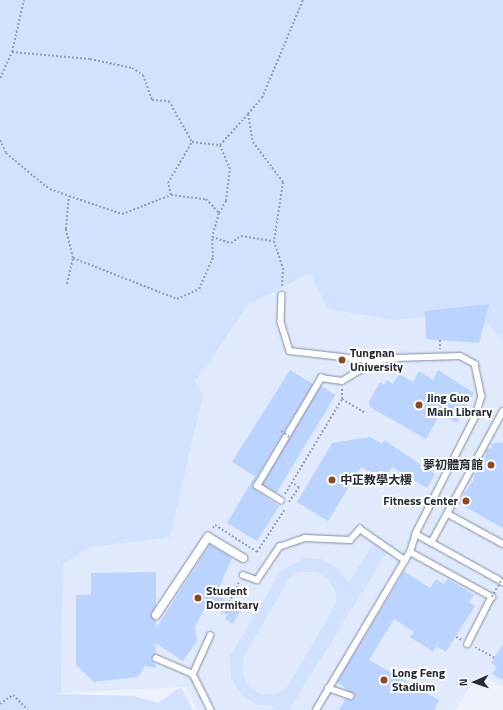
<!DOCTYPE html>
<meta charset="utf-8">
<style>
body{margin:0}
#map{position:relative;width:503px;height:710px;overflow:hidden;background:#edf2fc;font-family:"Titillium Web","Noto Sans TC",sans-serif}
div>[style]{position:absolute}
.built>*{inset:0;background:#e0eafc}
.green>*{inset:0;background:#d1e1fe}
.building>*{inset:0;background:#bbd3ff;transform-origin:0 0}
.path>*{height:2px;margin-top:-1px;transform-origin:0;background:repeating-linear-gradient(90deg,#9a9fa9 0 2px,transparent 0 4px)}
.roads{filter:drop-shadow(0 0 1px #808ca2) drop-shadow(0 0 1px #808ca2)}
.service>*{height:5.5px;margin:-2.75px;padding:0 2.75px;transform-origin:2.75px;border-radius:2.75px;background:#fff}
.pedestrian>*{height:8px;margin:-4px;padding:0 4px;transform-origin:4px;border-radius:4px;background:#fff}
.path-bridge>*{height:2px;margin-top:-1px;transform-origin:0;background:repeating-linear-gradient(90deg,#9a9fa9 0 2px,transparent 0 4px)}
.dots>*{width:11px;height:11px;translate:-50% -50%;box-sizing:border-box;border:2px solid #fff;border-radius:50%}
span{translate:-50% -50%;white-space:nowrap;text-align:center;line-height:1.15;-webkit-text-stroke:4px #fff;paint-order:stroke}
.poi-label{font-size:12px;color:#262b33;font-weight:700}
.left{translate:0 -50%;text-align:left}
.right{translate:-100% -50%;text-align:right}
.north{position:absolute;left:455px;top:662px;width:40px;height:40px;-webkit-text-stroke:3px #fff;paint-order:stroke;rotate:268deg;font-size:11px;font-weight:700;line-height:16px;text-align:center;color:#262b33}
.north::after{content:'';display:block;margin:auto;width:14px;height:18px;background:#262b33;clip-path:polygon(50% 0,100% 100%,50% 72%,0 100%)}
</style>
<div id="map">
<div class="built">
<i style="clip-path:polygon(34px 151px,474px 312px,503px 339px,503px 687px,480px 673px,454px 710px,197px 710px,185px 687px,61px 693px,63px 564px,92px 547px,169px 537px,203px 395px)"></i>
</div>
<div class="green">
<i style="clip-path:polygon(0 0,503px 0,503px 339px,474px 312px,394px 320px,328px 309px,310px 273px,249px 304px,195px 381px,203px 395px,170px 537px,92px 547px,63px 564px,61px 693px,54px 694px,134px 696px,158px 703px,181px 687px,193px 710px,0 710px)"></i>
<i style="clip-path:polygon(evenodd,373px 544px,387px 552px,289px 710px,272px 710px,275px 706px,258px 705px,245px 698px,231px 679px,230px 656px,281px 571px,304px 558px,322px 559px,338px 568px,349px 583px,373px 544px,299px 572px,317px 572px,328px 579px,335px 590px,336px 604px,286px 689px,275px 694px,262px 694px,251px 688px,243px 677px,243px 658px,289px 579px,299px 572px)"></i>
</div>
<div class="building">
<i style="clip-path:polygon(489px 304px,479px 343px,426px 339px,425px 311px)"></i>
<i style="clip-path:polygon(290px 370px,313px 384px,253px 484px,254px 489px,279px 506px,257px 541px,227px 523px,255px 476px,232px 462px)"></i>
<i style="clip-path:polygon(438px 370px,474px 393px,457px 423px,440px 414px,426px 439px,370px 407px,369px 402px,380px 382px,384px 385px,387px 380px,393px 384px,399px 374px,413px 382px,419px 371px,433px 380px)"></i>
<i style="left:321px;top:386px;width:17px;height:115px;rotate:31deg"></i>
<i style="clip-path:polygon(370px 437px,382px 444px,384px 440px,435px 474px,427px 488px,392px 467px,384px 480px,361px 467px,328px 521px,297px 502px,332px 443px)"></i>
<i style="clip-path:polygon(503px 442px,503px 528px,458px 503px,474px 479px,474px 474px,478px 472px,477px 467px,482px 465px,487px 449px,492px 448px,491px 444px)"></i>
<i style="clip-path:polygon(210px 544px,232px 558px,216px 595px,241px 609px,233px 624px,225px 619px,227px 615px,207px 604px,195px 627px,197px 641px,183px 661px,155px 643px,156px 654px,152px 658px,157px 668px,145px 666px,138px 677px,94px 682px,76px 665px,76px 595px,91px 595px,91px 573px,156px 572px,156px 605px,151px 615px,156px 620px,156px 628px)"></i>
<i style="clip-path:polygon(404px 571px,430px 588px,436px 579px,444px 584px,448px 579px,474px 595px,469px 602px,475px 606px,446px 652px,436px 646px,433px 652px,410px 637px,414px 632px,394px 619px,369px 660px,439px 700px,434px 710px,339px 710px,345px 699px,352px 700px,355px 696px,337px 682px)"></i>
<i style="clip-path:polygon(503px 644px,503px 680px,492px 674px,497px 667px,491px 663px)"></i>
</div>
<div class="path">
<i style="left:12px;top:52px;width:78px;rotate:5.1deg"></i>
<i style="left:90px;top:59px;width:43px;rotate:12.1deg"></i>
<i style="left:132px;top:68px;width:13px;rotate:32deg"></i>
<i style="left:143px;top:75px;width:27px;rotate:70deg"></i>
<i style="left:152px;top:100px;width:17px;rotate:3deg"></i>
<i style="left:169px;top:101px;width:47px;rotate:60.7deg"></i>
<i style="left:192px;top:142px;width:28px;rotate:6deg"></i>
<i style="left:220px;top:145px;width:42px;rotate:-47.9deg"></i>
<i style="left:248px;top:114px;width:28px;rotate:80deg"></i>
<i style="left:253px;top:142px;width:50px;rotate:53.1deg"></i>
<i style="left:283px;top:182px;width:60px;rotate:98.7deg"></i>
<i style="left:0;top:78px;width:29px;rotate:-65deg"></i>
<i style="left:12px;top:52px;width:53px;rotate:-77deg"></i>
<i style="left:248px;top:114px;width:21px;rotate:-49deg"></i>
<i style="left:262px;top:98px;width:106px;rotate:-67.3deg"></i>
<i style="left:0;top:140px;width:14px;rotate:65deg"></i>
<i style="left:6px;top:153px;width:40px;rotate:40deg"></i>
<i style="left:37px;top:179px;width:16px;rotate:38deg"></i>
<i style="left:50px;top:189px;width:20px;rotate:20deg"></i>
<i style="left:171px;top:195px;width:12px;rotate:-104deg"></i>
<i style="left:168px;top:183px;width:48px;rotate:-59.7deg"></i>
<i style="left:219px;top:213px;width:14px;rotate:-60deg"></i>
<i style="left:226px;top:201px;width:32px;rotate:-83deg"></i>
<i style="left:230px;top:169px;width:26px;rotate:-113deg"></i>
<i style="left:73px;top:258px;width:30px;rotate:-104deg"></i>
<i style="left:66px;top:229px;width:33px;rotate:-85deg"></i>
<i style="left:69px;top:196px;width:56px;rotate:18.8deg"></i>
<i style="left:122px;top:214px;width:53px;rotate:-21.2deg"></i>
<i style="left:171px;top:195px;width:35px;rotate:7deg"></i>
<i style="left:206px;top:199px;width:19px;rotate:47deg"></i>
<i style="left:219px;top:213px;width:25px;rotate:106deg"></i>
<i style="left:67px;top:284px;width:27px;rotate:-77deg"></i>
<i style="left:73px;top:258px;width:112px;rotate:21.5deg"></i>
<i style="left:177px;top:299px;width:24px;rotate:-24deg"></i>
<i style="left:199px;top:289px;width:35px;rotate:-66deg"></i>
<i style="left:213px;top:257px;width:20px;rotate:-93deg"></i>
<i style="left:212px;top:237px;width:20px;rotate:18deg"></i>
<i style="left:231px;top:243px;width:12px;rotate:-35deg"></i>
<i style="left:241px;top:236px;width:33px;rotate:9deg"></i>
<i style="left:274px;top:241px;width:28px;rotate:72deg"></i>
<i style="left:283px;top:268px;width:20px;rotate:93deg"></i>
<i style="left:440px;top:340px;width:9px;rotate:90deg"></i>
<i style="left:342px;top:399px;width:27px;rotate:31deg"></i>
<i style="left:285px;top:494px;width:111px;rotate:-59deg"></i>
<i style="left:342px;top:399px;width:11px;rotate:-90deg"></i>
<i style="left:289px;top:502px;width:18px;rotate:-56deg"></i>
<i style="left:299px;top:487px;width:8px;rotate:-150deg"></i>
<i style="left:213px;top:528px;width:4px;rotate:-56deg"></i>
<i style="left:215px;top:525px;width:50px;rotate:32.7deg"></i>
<i style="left:257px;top:552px;width:51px;rotate:-56.9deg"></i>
<i style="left:229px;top:602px;width:22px;rotate:-63deg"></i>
<i style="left:456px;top:637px;width:7px;rotate:27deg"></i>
<i style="left:475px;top:647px;width:23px;rotate:29deg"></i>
<i style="left:0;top:704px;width:16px;rotate:-35deg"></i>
<i style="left:13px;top:695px;width:21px;rotate:45deg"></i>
</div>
<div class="roads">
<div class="service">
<i style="left:282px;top:295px;width:27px;rotate:92deg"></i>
<i style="left:281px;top:322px;width:30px;rotate:73deg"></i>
<i style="left:290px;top:351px;width:86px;rotate:6.7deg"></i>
<i style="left:281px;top:501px;width:28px;rotate:-148deg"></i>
<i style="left:257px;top:486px;width:126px;rotate:-59.3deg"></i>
<i style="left:321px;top:378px;width:21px;rotate:8deg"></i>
<i style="left:342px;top:381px;width:39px;rotate:-31deg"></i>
<i style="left:375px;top:361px;width:20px;rotate:-9deg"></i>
<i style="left:395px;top:358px;width:65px;rotate:-1.8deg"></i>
<i style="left:460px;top:356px;width:17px;rotate:28deg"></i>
<i style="left:475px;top:364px;width:33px;rotate:78deg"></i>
<i style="left:482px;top:396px;width:21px;rotate:107deg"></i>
<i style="left:476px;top:416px;width:132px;rotate:117deg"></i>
<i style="left:416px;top:534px;width:99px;rotate:28.9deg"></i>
<i style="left:448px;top:514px;width:63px;rotate:28.6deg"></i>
<i style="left:431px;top:543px;width:150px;rotate:-61.4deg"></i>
<i style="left:410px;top:552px;width:94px;rotate:28.8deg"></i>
<i style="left:492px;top:597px;width:53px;rotate:117.1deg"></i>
<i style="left:243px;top:575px;width:15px;rotate:20deg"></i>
<i style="left:257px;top:580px;width:40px;rotate:-56deg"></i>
<i style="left:279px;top:547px;width:28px;rotate:-19deg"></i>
<i style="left:305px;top:538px;width:45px;rotate:2.5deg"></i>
<i style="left:350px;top:540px;width:15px;rotate:-48deg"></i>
<i style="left:360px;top:529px;width:55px;rotate:34.6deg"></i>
<i style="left:156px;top:658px;width:40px;rotate:23.4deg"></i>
<i style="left:193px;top:674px;width:40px;rotate:63.4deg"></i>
<i style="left:193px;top:674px;width:42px;rotate:-65.9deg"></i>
<i style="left:328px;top:688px;width:24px;rotate:19deg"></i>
<i style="left:316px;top:710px;width:184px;rotate:-59.3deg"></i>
<i style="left:410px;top:552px;width:19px;rotate:-72deg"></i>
</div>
<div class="pedestrian">
<i style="left:156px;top:615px;width:94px;rotate:-56.3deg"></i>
<i style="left:208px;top:537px;width:41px;rotate:31deg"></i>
</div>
</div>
<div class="path-bridge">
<i style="left:281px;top:431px;width:12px;rotate:35deg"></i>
<i style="left:492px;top:597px;width:23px;rotate:-61deg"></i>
</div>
<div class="dots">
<i style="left:342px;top:360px;background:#8d4a1a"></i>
<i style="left:419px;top:405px;background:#8d4a1a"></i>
<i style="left:491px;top:465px;background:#8d4a1a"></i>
<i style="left:332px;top:480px;background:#8d4a1a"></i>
<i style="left:466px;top:501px;background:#8d4a1a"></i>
<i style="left:198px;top:598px;background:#8d4a1a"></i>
<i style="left:384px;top:680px;background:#8d4a1a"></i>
</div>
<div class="poi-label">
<span class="left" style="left:350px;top:360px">Tungnan<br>University</span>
<span class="left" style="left:427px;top:405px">Jing Guo<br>Main Library</span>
<span class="right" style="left:483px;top:465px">夢初體育館</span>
<span class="left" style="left:340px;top:480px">中正教學大樓</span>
<span class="right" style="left:458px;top:501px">Fitness Center</span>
<span class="left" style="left:206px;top:598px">Student<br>Dormitary</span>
<span class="left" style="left:392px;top:680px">Long Feng<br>Stadium</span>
</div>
<div class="north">N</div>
</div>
